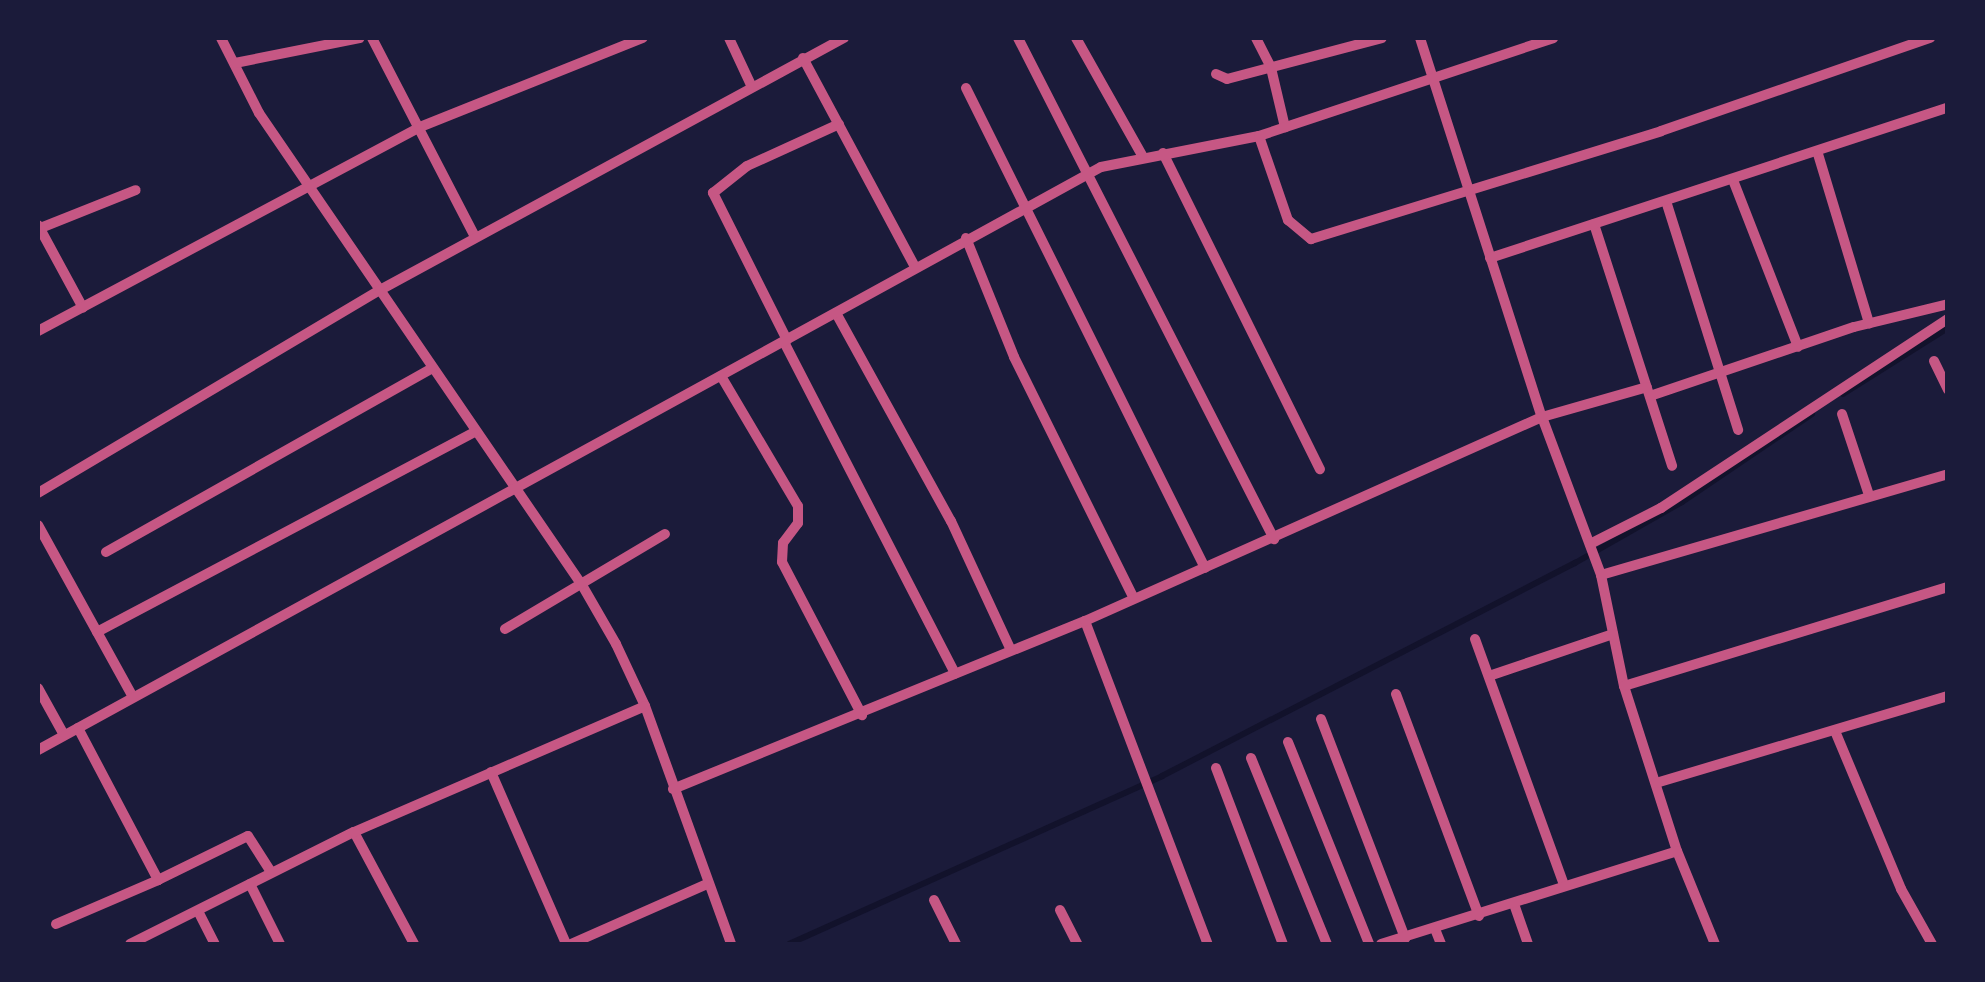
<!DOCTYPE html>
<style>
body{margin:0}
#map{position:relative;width:1985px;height:982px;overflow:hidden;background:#1b1b3a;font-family:Raleway,sans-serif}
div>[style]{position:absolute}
.stream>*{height:6px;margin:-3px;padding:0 3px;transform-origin:3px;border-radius:3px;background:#12122b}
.minor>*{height:10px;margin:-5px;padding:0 5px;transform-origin:5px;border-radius:5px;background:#c65784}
span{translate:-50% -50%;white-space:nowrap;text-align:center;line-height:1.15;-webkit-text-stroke:8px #1b1b3a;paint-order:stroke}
.frame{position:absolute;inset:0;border:40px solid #1b1b3a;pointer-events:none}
</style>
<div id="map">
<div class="stream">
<i style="left:1843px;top:394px;width:124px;rotate:-32.2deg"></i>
<i style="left:789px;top:944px;width:409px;rotate:-24.2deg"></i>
<i style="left:1162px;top:776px;width:465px;rotate:-27.3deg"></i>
<i style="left:1575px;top:563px;width:123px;rotate:-29.7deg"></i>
<i style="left:1682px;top:502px;width:157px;rotate:-34.1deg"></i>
</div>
<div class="minor">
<i style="left:221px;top:38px;width:84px;rotate:63.1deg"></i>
<i style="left:259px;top:113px;width:572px;rotate:55.62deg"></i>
<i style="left:582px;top:585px;width:68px;rotate:60deg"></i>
<i style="left:616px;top:644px;width:68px;rotate:64.9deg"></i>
<i style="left:645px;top:706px;width:253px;rotate:70.1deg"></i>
<i style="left:372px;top:38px;width:224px;rotate:62.6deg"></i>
<i style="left:729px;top:38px;width:52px;rotate:64.9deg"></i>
<i style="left:1018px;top:38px;width:563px;rotate:62.93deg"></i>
<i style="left:1076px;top:38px;width:134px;rotate:60.6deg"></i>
<i style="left:1256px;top:38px;width:34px;rotate:63deg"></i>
<i style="left:1271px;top:68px;width:61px;rotate:76.7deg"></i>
<i style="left:1420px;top:38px;width:398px;rotate:72.2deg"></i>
<i style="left:1542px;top:417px;width:169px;rotate:69.5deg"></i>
<i style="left:1601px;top:575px;width:113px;rotate:78.3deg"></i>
<i style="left:1624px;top:686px;width:173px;rotate:72.2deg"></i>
<i style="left:1677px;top:851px;width:100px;rotate:67.8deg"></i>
<i style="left:803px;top:58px;width:235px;rotate:61.8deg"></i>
<i style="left:235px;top:63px;width:127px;rotate:-11.3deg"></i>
<i style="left:1216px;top:74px;width:12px;rotate:24deg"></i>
<i style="left:1227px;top:79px;width:160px;rotate:-14.8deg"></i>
<i style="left:966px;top:88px;width:536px;rotate:63.53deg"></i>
<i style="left:1259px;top:136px;width:89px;rotate:71deg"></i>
<i style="left:1288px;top:220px;width:30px;rotate:40deg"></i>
<i style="left:1311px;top:239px;width:366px;rotate:-17.1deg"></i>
<i style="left:1661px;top:131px;width:285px;rotate:-19.1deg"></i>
<i style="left:1163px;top:153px;width:353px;rotate:63.6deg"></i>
<i style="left:1818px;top:154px;width:177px;rotate:73.2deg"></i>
<i style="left:1733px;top:180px;width:179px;rotate:68.7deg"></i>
<i style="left:1666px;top:201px;width:240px;rotate:72.5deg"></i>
<i style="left:1594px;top:224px;width:254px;rotate:72.1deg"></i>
<i style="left:38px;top:225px;width:94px;rotate:61.5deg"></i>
<i style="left:38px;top:229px;width:105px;rotate:-21.7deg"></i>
<i style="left:966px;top:238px;width:128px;rotate:68deg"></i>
<i style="left:1014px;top:357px;width:268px;rotate:63.6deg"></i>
<i style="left:1490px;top:258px;width:482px;rotate:-18.2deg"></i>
<i style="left:836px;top:313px;width:238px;rotate:61.1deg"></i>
<i style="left:951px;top:521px;width:140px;rotate:65.1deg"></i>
<i style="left:38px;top:331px;width:433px;rotate:-28.1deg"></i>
<i style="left:420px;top:127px;width:240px;rotate:-21.8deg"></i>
<i style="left:787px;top:340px;width:165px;rotate:-116.7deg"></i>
<i style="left:713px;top:193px;width:43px;rotate:-38.5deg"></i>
<i style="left:747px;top:166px;width:101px;rotate:-24.5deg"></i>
<i style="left:784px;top:342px;width:373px;rotate:62.7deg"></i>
<i style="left:1934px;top:361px;width:32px;rotate:64deg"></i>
<i style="left:721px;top:376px;width:151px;rotate:59.4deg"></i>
<i style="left:798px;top:506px;width:17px;rotate:90deg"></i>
<i style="left:798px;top:523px;width:25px;rotate:127deg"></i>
<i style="left:783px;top:543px;width:19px;rotate:93deg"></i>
<i style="left:782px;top:562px;width:173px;rotate:62.4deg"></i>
<i style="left:1650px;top:396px;width:215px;rotate:-18.7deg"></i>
<i style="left:1854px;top:327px;width:97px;rotate:-13.7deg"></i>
<i style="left:1842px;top:414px;width:85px;rotate:71.6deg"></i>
<i style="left:38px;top:493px;width:398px;rotate:-30.7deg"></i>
<i style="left:380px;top:290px;width:528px;rotate:-28.51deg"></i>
<i style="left:38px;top:525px;width:196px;rotate:61.1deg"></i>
<i style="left:1590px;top:544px;width:80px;rotate:-26.9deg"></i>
<i style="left:1661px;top:508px;width:344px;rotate:-33.4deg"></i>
<i style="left:106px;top:552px;width:374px;rotate:-29.4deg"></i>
<i style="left:1601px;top:575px;width:361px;rotate:-16.2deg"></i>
<i style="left:1085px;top:621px;width:346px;rotate:69.2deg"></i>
<i style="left:505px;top:629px;width:186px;rotate:-30.7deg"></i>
<i style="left:97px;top:632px;width:427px;rotate:-27.9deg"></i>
<i style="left:1475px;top:639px;width:262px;rotate:70.1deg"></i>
<i style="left:1489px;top:676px;width:131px;rotate:-18.7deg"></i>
<i style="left:1624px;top:686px;width:339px;rotate:-17deg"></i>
<i style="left:38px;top:688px;width:54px;rotate:61deg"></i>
<i style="left:1396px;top:694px;width:237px;rotate:69.5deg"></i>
<i style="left:1321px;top:719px;width:235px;rotate:69deg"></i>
<i style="left:78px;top:728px;width:172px;rotate:62.2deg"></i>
<i style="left:158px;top:880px;width:100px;rotate:-26.1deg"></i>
<i style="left:248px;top:836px;width:43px;rotate:57.4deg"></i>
<i style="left:1835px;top:731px;width:171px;rotate:67.3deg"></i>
<i style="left:1901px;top:889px;width:63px;rotate:60.6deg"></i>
<i style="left:1288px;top:742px;width:218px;rotate:68.1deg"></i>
<i style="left:38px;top:750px;width:1212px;rotate:-28.74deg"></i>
<i style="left:1101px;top:167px;width:161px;rotate:-11.1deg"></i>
<i style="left:1259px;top:136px;width:310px;rotate:-18.4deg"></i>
<i style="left:1251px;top:758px;width:201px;rotate:67.8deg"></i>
<i style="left:1216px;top:768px;width:188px;rotate:69.2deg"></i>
<i style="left:491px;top:772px;width:188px;rotate:66.4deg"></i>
<i style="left:1656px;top:783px;width:305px;rotate:-16.6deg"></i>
<i style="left:673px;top:789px;width:445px;rotate:-22.2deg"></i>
<i style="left:1085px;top:621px;width:500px;rotate:-24.06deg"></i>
<i style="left:1542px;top:417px;width:109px;rotate:-15.9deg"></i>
<i style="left:354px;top:832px;width:127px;rotate:61.8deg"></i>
<i style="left:250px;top:884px;width:67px;rotate:63.4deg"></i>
<i style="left:934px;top:900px;width:49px;rotate:63.4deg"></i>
<i style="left:1514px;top:904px;width:42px;rotate:70.7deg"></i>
<i style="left:1060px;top:910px;width:38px;rotate:63deg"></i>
<i style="left:199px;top:913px;width:35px;rotate:63deg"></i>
<i style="left:56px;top:924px;width:111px;rotate:-23.3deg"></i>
<i style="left:1435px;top:929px;width:16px;rotate:68deg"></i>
<i style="left:130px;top:944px;width:250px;rotate:-26.6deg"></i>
<i style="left:354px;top:832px;width:317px;rotate:-23.4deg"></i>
<i style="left:571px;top:944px;width:149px;rotate:-23.8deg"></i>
<i style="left:1381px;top:944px;width:310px;rotate:-17.4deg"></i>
</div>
<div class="frame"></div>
</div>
